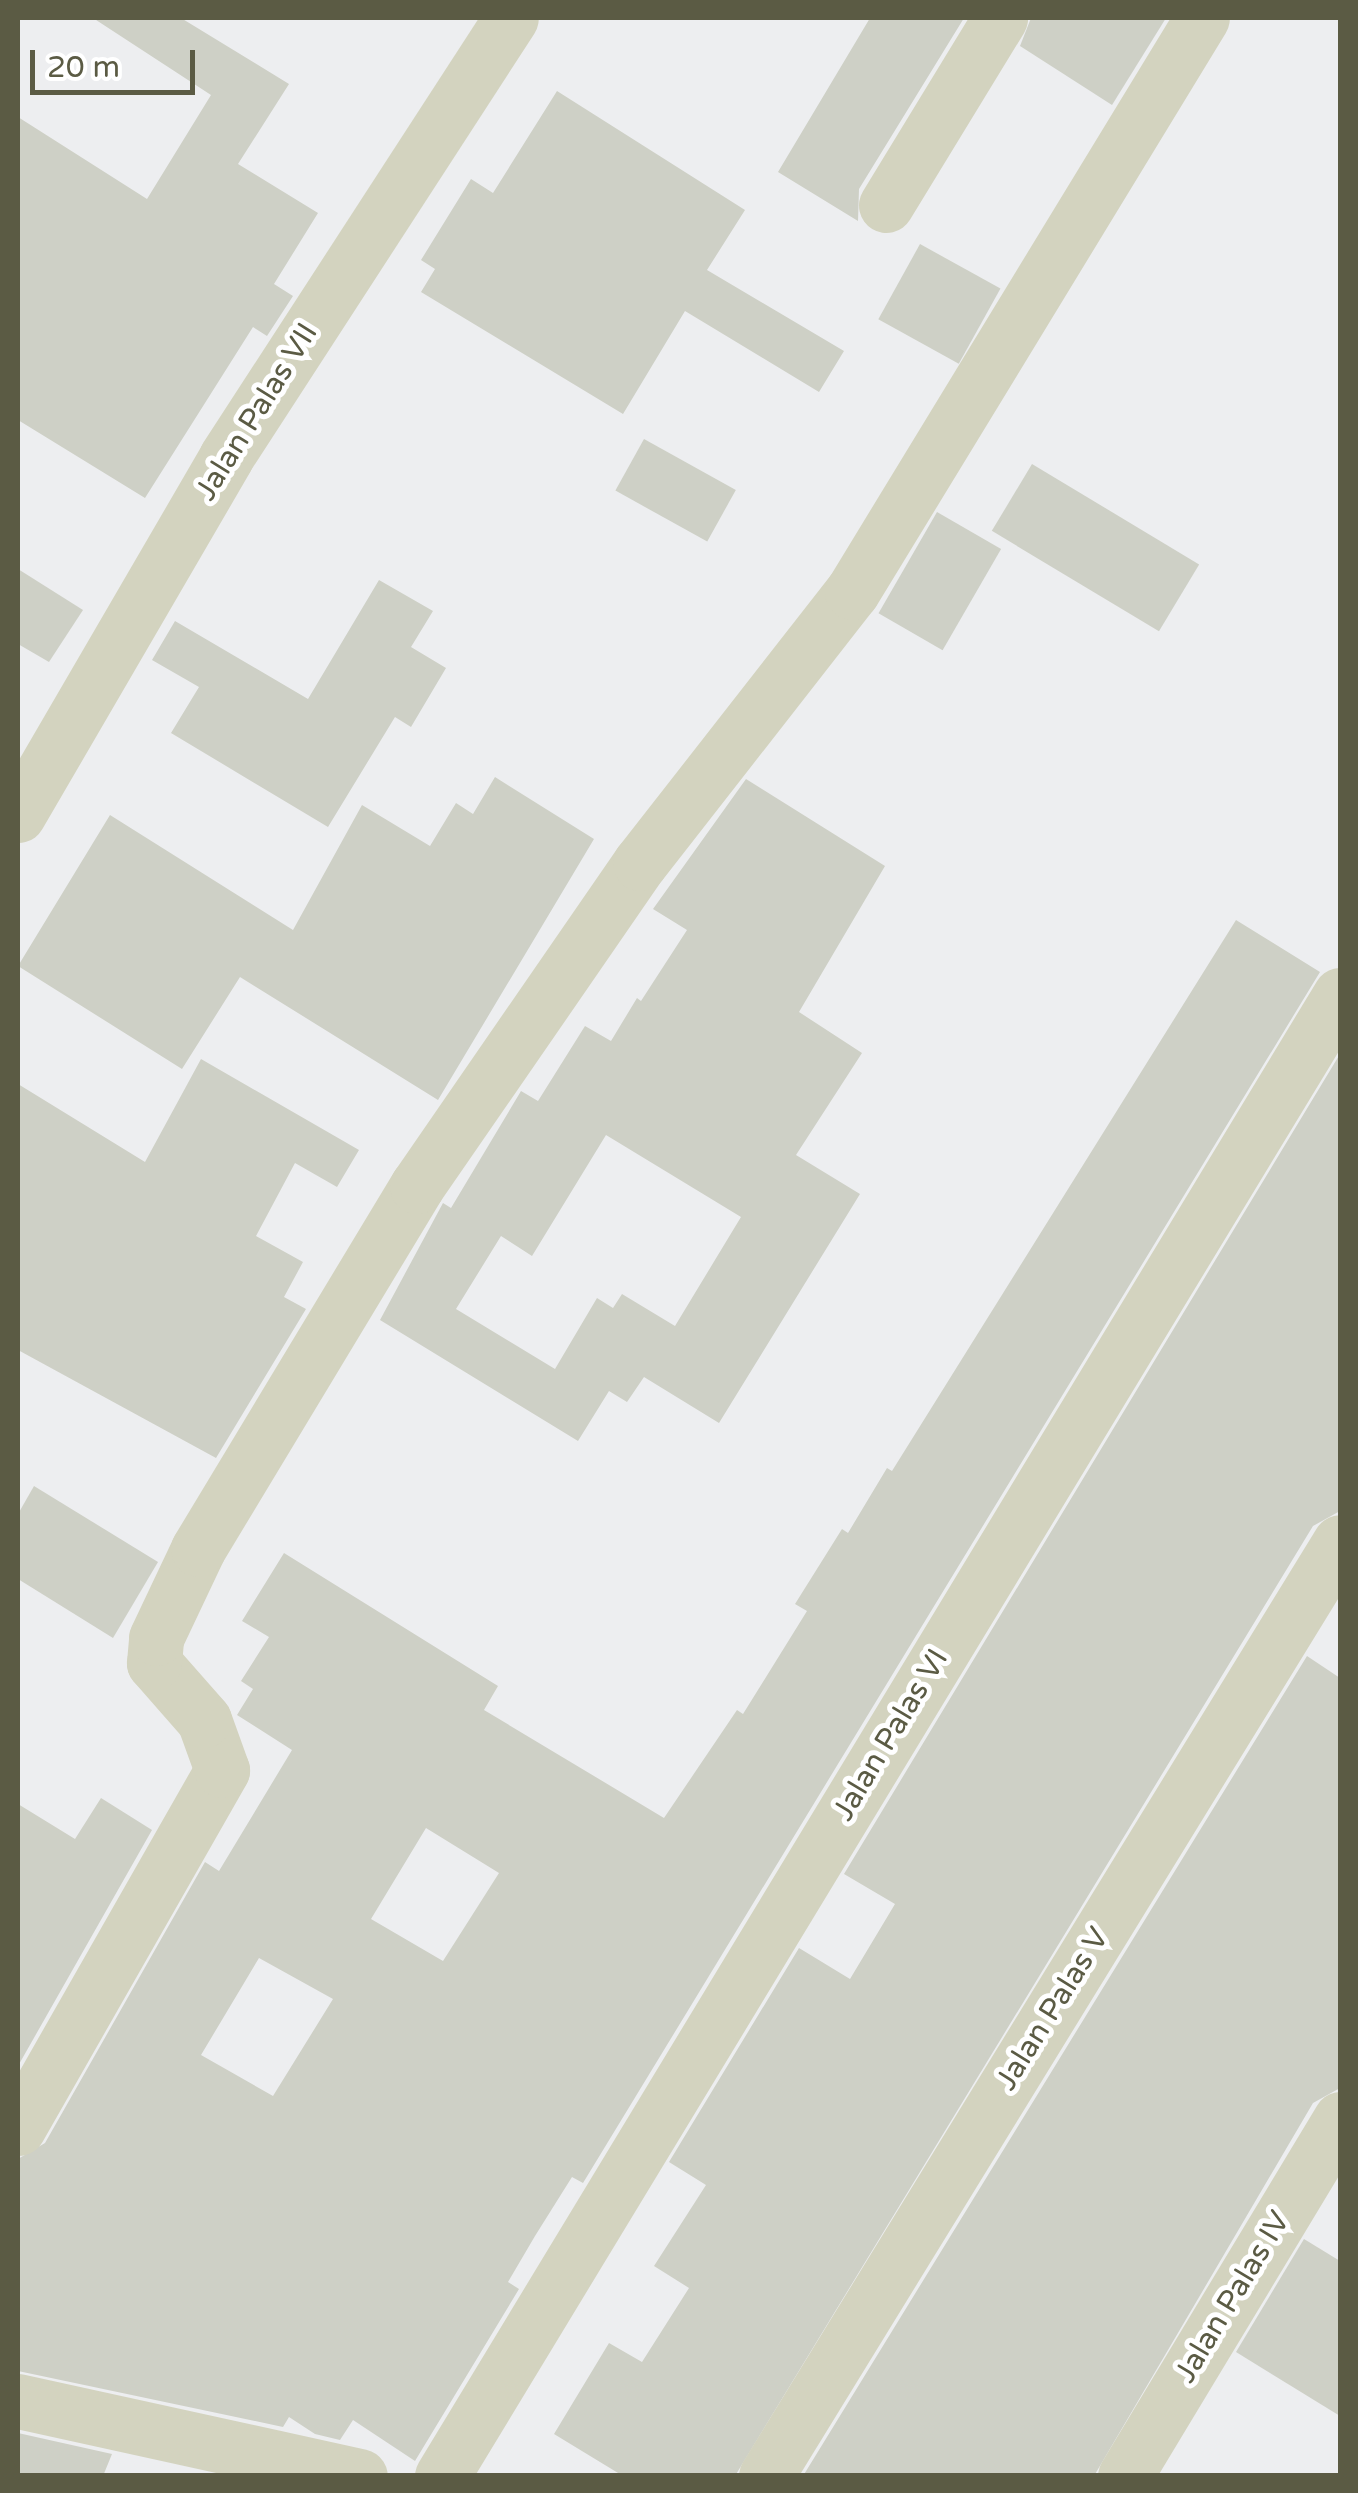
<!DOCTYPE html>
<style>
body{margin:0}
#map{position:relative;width:1358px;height:2493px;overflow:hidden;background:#edeef0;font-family:"Varela Round",sans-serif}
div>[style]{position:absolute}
.building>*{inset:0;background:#ced0c6;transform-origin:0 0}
.minor>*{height:55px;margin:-27.5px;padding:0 27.5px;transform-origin:27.5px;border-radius:27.5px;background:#d3d3bf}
span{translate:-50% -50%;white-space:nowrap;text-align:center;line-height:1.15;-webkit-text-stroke:10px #fff;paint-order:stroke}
.street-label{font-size:30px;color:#5b5b44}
.frame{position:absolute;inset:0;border:20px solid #5b5b44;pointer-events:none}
.scale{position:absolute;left:30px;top:50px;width:165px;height:45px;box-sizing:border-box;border:5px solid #5b5b44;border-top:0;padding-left:12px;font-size:30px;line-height:35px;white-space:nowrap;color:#5b5b44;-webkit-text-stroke:8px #fff;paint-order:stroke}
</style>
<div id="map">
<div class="building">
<i style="clip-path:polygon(93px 18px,181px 18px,289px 84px,238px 164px,318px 213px,274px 284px,293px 296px,267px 336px,253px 327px,145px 498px,18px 420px,18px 117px,147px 199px,211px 95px)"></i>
<i style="clip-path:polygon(870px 18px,964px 18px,859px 189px,858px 221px,778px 172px)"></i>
<i style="clip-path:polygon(1031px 18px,1166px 18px,1112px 105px,1020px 46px)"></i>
<i style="clip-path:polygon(557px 91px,745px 210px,707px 270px,844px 351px,819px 392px,685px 311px,623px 414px,421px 292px,435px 269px,421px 260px,471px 179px,493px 193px)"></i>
<i style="left:920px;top:244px;width:92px;height:86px;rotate:29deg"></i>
<i style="left:644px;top:439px;width:105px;height:59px;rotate:29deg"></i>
<i style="left:1032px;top:464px;width:195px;height:78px;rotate:31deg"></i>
<i style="left:937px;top:512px;width:74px;height:117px;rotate:30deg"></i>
<i style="clip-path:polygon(18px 569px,83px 610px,49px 662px,18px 644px)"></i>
<i style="clip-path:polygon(379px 580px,433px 611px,411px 647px,446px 668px,411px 727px,395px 717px,328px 827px,171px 733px,199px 687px,152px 660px,175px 621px,308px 699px)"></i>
<i style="clip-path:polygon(495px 777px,594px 839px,438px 1100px,240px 977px,182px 1069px,18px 966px,110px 815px,293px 930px,362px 805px,430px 846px,456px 803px,473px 814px)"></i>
<i style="clip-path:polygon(evenodd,746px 779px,885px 866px,799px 1012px,862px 1053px,796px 1155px,860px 1194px,719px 1423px,644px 1377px,627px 1402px,609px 1391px,578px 1441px,380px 1320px,443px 1203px,451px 1208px,521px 1091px,538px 1101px,585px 1026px,611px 1041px,637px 998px,641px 1001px,687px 930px,653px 909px,746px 779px,606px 1135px,741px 1217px,675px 1326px,622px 1294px,613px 1308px,597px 1298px,555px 1369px,456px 1309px,501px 1236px,532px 1256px,606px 1135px)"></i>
<i style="clip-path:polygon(evenodd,1236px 920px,1320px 972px,583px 2183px,572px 2177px,535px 2236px,508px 2282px,519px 2289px,415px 2461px,353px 2420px,340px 2440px,315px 2434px,289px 2417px,283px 2427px,18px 2371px,18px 2159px,45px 2143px,205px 1862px,219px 1871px,292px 1750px,237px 1715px,253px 1689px,241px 1681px,269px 1637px,242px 1621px,284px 1553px,498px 1686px,484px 1710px,664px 1818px,737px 1710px,743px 1714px,807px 1611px,795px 1604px,842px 1529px,848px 1533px,887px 1468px,892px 1471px,1236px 920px,426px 1828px,499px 1873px,443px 1961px,371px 1919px,426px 1828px,1236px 920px,259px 1958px,333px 1999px,273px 2096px,201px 2055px,259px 1958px)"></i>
<i style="clip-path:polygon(1340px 1054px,1340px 1511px,1313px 1526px,735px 2476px,623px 2476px,554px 2434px,609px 2343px,642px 2362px,689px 2288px,654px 2266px,706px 2185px,669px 2162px,799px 1948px,850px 1979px,895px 1904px,844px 1874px)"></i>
<i style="clip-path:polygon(201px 1059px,359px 1150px,337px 1187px,295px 1163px,256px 1236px,303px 1262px,284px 1297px,306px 1309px,216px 1458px,18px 1350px,18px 1084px,145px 1162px)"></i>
<i style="clip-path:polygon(34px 1486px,158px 1562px,113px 1638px,18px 1579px,18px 1514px)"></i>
<i style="clip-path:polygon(1307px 1656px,1340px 1678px,1340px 2088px,1313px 2103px,1094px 2476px,803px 2476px)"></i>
<i style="clip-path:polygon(101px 1798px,152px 1830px,18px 2066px,18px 1804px,75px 1839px)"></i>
<i style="clip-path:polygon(1304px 2239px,1340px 2261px,1340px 2416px,1236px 2352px)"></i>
<i style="clip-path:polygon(18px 2433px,112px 2454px,103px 2476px,18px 2475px)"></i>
</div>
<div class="minor">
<i style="left:886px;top:205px;width:219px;rotate:-58.6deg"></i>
<i style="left:18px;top:815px;width:414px;rotate:-59.8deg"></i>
<i style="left:226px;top:457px;width:523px;rotate:-57.01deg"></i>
<i style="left:18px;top:2128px;width:412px;rotate:-60.3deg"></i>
<i style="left:222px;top:1770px;width:53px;rotate:-109.8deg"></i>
<i style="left:204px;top:1720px;width:76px;rotate:-131.3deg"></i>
<i style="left:154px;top:1663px;width:25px;rotate:-85deg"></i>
<i style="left:156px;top:1638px;width:98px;rotate:-64.7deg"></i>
<i style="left:198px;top:1549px;width:424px;rotate:-58.9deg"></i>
<i style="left:417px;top:1186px;width:393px;rotate:-55.4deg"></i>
<i style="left:640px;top:863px;width:344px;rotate:-52deg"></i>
<i style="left:852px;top:592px;width:672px;rotate:-58.63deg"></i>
<i style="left:18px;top:2401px;width:350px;rotate:12.4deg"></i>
<i style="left:442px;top:2476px;width:1732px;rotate:-58.77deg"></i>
<i style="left:766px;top:2476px;width:1096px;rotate:-58.43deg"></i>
<i style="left:1125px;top:2476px;width:417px;rotate:-58.9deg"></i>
</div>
<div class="street-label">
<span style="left:257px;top:412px;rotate:-58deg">Jalan Palas VII</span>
<span style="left:891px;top:1735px;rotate:-59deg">Jalan Palas VI</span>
<span style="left:1053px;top:2009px;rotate:-58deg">Jalan Palas V</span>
<span style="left:1233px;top:2297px;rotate:-59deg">Jalan Palas IV</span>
</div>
<div class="frame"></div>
<div class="scale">20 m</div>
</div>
